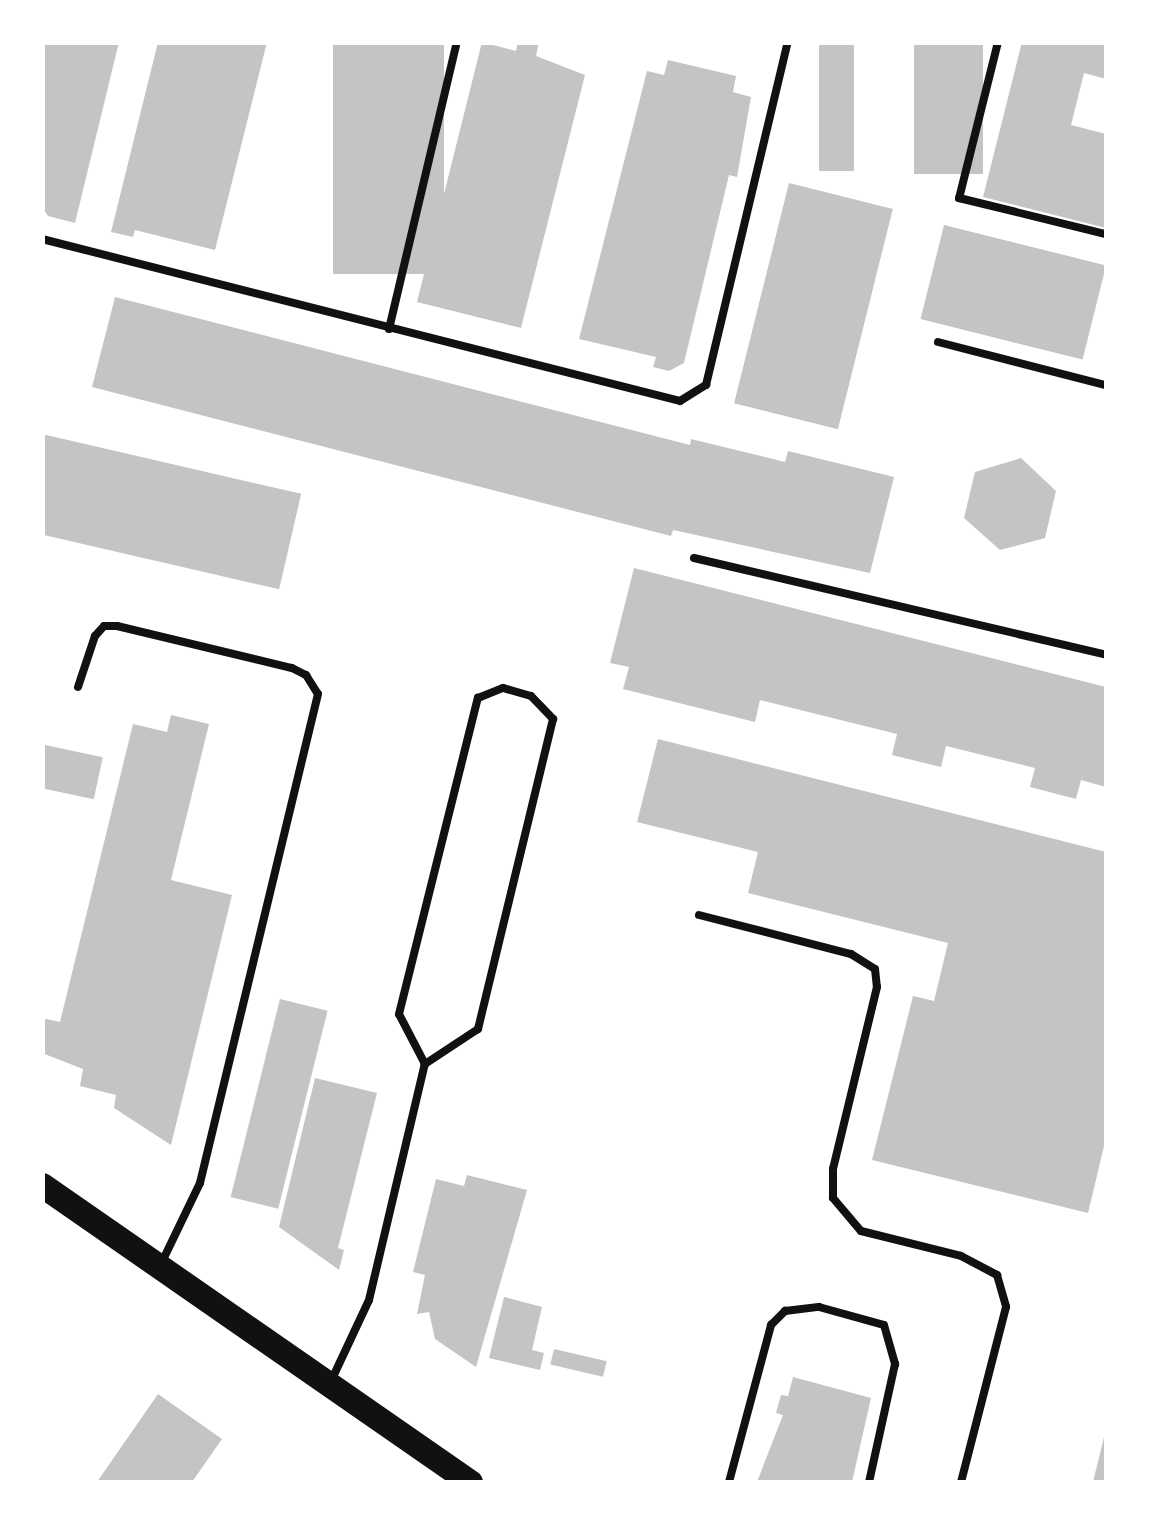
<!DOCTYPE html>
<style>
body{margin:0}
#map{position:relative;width:1149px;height:1525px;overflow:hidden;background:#fff;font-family:"Exo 2",sans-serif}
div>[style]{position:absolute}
.building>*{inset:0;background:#c4c4c4;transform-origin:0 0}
.service>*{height:8px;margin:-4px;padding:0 4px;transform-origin:4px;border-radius:4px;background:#111}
.primary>*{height:25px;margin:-12.5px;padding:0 12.5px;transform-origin:12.5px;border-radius:12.5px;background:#111}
span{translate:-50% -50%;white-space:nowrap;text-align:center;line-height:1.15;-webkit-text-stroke:9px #fff;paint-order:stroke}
.frame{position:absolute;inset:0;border:45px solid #fff;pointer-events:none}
</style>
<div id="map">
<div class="building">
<i style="clip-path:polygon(42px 42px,119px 42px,75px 223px,48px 216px,42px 207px)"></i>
<i style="clip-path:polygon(158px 42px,267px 42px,215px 250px,135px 230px,133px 237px,111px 232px)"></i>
<i style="left:333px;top:42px;width:111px;height:232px"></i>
<i style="clip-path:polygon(482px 42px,516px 51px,518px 42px,539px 42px,536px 56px,585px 75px,521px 328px,417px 302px)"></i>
<i style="left:819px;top:42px;width:35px;height:129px"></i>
<i style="left:914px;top:42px;width:69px;height:132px"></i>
<i style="clip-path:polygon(1022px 42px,1106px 42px,1106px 79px,1084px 73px,1071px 125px,1106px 134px,1106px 228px,983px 197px)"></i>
<i style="clip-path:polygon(668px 60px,736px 76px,733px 92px,751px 97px,737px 177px,729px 175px,684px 363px,669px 371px,653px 367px,656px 357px,579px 339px,647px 71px,664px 75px)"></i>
<i style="left:789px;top:183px;width:107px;height:227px;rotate:14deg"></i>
<i style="left:944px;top:225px;width:167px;height:97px;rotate:14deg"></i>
<i style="clip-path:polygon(115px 297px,690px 445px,691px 439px,785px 462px,788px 451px,894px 477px,870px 573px,673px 530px,671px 536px,92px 387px)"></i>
<i style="left:42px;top:434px;width:266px;height:98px;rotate:13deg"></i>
<i style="clip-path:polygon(1021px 458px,1056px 491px,1045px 538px,1000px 550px,964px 518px,975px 472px)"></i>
<i style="clip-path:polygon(634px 568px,1106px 687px,1106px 787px,1081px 780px,1076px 799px,1030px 787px,1035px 768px,946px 746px,941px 767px,892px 755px,897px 734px,760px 700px,755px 722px,623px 689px,629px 667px,610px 663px)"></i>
<i style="clip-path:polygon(171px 715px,209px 724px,171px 880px,232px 895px,171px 1145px,114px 1108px,116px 1095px,80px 1086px,83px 1069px,42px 1053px,42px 1018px,60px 1022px,133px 724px,167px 732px)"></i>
<i style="clip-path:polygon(658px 739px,1106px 852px,1106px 1138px,1088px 1213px,872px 1160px,913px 996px,934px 1001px,948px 943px,748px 893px,758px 852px,637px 822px)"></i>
<i style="left:45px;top:745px;width:59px;height:43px;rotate:12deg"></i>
<i style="left:280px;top:999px;width:49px;height:204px;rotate:14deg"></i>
<i style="clip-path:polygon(315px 1078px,377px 1093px,338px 1248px,344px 1250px,339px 1270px,279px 1227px)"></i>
<i style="clip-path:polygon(467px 1175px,527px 1190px,476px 1367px,435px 1339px,429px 1312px,417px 1314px,425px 1275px,413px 1272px,436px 1179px,464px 1186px)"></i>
<i style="clip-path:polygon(504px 1297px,542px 1307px,532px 1350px,544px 1353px,540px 1370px,489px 1358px)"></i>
<i style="left:554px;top:1349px;width:54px;height:16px;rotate:13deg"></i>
<i style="clip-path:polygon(793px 1377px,871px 1398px,852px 1482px,757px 1482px,783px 1415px,776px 1413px,781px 1395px,788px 1396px)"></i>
<i style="clip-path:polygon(158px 1394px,222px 1439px,192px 1482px,97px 1482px)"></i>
<i style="clip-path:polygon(1105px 1433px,1106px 1482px,1093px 1482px)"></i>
</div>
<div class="service">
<i style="left:998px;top:42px;width:161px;rotate:104deg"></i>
<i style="left:959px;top:198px;width:151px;rotate:13.8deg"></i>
<i style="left:42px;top:239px;width:658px;rotate:14.25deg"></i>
<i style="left:680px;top:401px;width:31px;rotate:-32deg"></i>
<i style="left:706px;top:385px;width:353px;rotate:-76.6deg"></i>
<i style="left:389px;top:329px;width:295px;rotate:-76.7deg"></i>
<i style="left:938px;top:342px;width:173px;rotate:14.4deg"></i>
<i style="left:694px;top:558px;width:423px;rotate:13.2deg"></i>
<i style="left:78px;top:687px;width:54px;rotate:-71.6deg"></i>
<i style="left:95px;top:636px;width:13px;rotate:-48deg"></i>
<i style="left:104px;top:626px;width:13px"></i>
<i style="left:117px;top:626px;width:180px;rotate:13.5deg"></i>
<i style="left:292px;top:668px;width:16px;rotate:27deg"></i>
<i style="left:306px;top:675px;width:22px;rotate:58deg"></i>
<i style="left:318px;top:694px;width:503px;rotate:103.57deg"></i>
<i style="left:200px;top:1183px;width:88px;rotate:115.7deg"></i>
<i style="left:699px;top:915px;width:157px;rotate:14.4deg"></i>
<i style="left:851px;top:954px;width:28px;rotate:32deg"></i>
<i style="left:875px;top:969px;width:18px;rotate:84deg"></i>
<i style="left:877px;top:987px;width:187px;rotate:103.6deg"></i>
<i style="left:833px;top:1169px;width:29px;rotate:90deg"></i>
<i style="left:833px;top:1198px;width:43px;rotate:49.7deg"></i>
<i style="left:861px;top:1231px;width:103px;rotate:14deg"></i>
<i style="left:961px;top:1256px;width:41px;rotate:27.8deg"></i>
<i style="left:997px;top:1275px;width:33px;rotate:74deg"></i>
<i style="left:1006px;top:1307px;width:181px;rotate:104.4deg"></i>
<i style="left:332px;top:1379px;width:87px;rotate:-64.9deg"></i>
<i style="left:369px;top:1300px;width:243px;rotate:-76.7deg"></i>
<i style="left:425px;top:1064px;width:56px;rotate:-117.5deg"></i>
<i style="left:399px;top:1014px;width:326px;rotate:-76deg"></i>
<i style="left:478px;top:698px;width:27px;rotate:-22deg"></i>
<i style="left:503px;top:688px;width:29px;rotate:16deg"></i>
<i style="left:531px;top:696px;width:32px;rotate:46deg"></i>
<i style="left:553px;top:719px;width:319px;rotate:103.6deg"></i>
<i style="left:478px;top:1029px;width:64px;rotate:146.6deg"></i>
<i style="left:729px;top:1482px;width:163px;rotate:-75deg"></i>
<i style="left:771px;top:1325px;width:20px;rotate:-45deg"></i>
<i style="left:785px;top:1311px;width:34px;rotate:-7deg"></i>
<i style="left:819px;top:1307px;width:67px;rotate:15.5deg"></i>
<i style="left:884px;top:1325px;width:41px;rotate:74.2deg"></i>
<i style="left:895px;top:1364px;width:121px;rotate:102.4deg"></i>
</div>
<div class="primary">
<i style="left:42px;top:1185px;width:521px;rotate:34.76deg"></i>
</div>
<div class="frame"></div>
</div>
